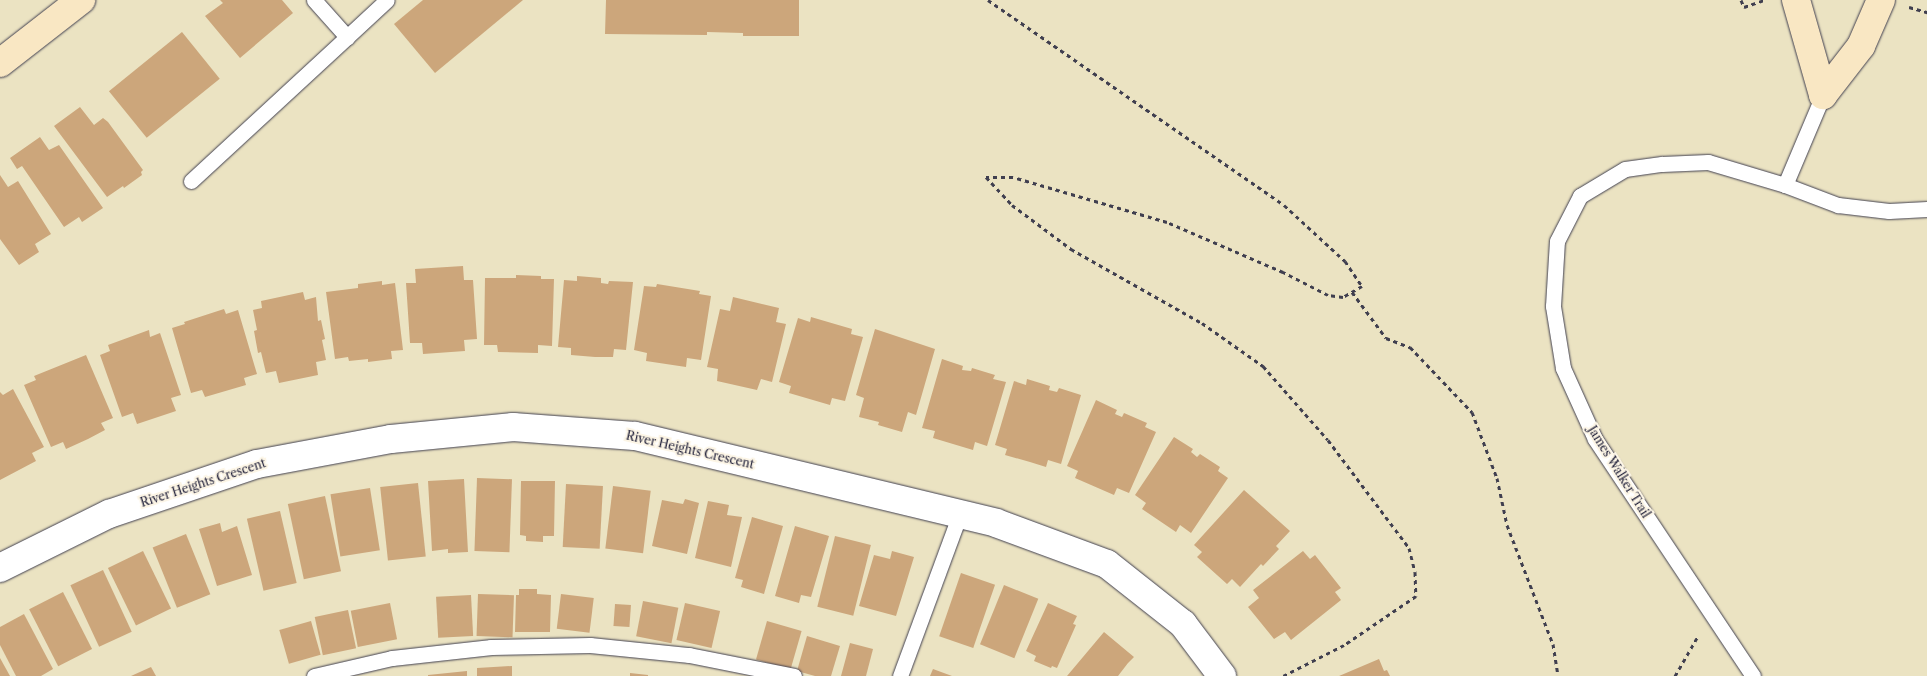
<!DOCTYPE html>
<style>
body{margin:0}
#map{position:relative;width:1927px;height:676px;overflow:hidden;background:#ebe3c2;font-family:"Libre Caslon Text",serif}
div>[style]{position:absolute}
.building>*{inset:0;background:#cca67b;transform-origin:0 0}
.path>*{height:3px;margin-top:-1.5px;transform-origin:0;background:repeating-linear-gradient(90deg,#403f4f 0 4px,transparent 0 8px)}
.roads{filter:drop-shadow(0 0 1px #403f4f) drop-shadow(0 0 1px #403f4f)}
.lane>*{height:15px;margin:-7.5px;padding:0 7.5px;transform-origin:7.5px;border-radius:7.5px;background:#fff}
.street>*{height:28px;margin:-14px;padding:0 14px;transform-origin:14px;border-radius:14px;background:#fff}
.secondary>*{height:28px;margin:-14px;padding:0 14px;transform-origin:14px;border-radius:14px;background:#f9e7c3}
span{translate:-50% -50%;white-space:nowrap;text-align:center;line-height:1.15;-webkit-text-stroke:4px #fcf5e5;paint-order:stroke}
.street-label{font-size:12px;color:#22223b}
</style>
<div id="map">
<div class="building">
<i style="clip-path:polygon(220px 0,282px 0,293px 13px,240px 58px,205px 16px,223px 3px)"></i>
<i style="clip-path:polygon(423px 0,523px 0,435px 73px,394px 24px)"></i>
<i style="clip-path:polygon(606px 0,799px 0,799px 36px,743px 36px,743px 33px,707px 32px,707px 35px,605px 34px)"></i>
<i style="left:182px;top:32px;width:60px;height:94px;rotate:51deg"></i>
<i style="clip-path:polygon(80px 107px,94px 125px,103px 118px,108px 122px,143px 170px,141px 172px,142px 175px,124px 188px,123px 186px,107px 197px,54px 126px)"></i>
<i style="clip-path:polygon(40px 137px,49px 150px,59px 145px,103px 208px,82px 222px,79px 217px,64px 227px,22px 166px,17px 169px,10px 158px)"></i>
<i style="clip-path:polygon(0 175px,8px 187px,18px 181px,51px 234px,35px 244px,39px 252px,19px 265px,0 239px)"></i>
<i style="clip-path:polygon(463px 266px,464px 280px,473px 280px,477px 339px,464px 340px,465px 351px,423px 354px,422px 343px,410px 343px,406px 283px,416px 283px,415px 269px)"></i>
<i style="clip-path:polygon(516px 275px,541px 276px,541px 279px,554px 279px,552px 346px,538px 345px,538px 353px,498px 352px,497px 345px,484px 345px,485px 278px,516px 278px)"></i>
<i style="clip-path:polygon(577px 276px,601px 278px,601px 283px,608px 284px,609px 281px,633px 282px,626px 350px,614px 349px,613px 357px,595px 357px,571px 355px,571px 348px,558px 347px,564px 280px,577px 281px)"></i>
<i style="clip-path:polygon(382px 281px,382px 285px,395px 283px,403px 350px,391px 351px,392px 359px,368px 362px,368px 359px,349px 361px,348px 357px,335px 359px,326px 292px,358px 288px,358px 284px)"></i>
<i style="clip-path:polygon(657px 284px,700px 291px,699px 294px,711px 296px,701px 360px,687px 358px,686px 367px,646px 361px,647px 353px,634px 350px,644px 286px,656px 287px)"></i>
<i style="clip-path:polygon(303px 292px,305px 300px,316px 297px,318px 321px,321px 320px,325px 339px,322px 340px,326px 360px,316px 362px,318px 375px,279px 383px,276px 371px,266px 373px,261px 352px,258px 353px,254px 331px,257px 330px,253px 310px,262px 308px,261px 301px)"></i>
<i style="clip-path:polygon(733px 297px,779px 308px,776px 322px,786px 324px,772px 382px,761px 379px,757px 390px,717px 381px,718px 369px,707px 367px,720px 309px,730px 311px)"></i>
<i style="clip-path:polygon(224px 309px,226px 314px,238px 310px,257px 374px,244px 378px,246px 385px,205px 397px,202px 390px,191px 393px,172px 328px,185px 324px,184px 322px)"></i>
<i style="clip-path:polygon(811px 317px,852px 329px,851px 334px,863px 337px,845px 401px,832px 398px,830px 405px,789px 393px,791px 386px,779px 382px,798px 318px,810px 322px)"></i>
<i style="clip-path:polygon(875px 329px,935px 349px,916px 415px,908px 412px,902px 432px,878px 425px,879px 422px,859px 417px,864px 398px,856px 395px)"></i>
<i style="clip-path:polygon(149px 330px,150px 337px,160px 333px,181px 395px,171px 398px,176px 411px,137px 424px,133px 413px,122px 417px,100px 355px,110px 351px,108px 345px)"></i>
<i style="clip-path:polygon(86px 355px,113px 418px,101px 423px,105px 430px,88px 439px,66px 449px,63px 442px,51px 447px,24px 385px,36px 380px,34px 376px)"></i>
<i style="clip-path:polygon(942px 359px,963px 366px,962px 370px,971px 371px,972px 368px,995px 375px,993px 379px,1006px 382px,987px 446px,975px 442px,973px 450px,933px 438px,935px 431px,922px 428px)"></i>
<i style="clip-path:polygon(1027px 379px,1050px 386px,1049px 390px,1057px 392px,1059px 388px,1081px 395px,1061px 464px,1048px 460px,1046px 467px,1030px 462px,1005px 455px,1007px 449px,995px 445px,1014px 381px,1026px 385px)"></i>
<i style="clip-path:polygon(13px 389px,44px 447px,32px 453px,36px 461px,0 480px,0 392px,3px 395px)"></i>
<i style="clip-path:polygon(1096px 400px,1117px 410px,1115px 414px,1122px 417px,1124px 413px,1147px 423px,1145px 427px,1156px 432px,1129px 493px,1117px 488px,1114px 495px,1075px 478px,1078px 471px,1067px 466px)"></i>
<i style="clip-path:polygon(1174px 437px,1193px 449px,1191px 452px,1197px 457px,1200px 454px,1220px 467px,1218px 471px,1228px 478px,1191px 533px,1180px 525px,1176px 532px,1142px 509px,1146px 503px,1135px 495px)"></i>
<i style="left:477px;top:478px;width:35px;height:73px;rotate:2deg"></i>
<i style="clip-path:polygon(464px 479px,468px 552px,448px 553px,448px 549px,432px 551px,428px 481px)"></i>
<i style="clip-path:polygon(521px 481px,555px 481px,554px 536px,543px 536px,543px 542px,526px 541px,526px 536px,520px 535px)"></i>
<i style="left:418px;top:483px;width:74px;height:38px;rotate:84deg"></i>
<i style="left:566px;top:484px;width:37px;height:63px;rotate:3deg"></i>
<i style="left:613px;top:486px;width:38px;height:63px;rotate:7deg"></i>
<i style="left:370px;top:488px;width:63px;height:40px;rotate:81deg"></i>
<i style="clip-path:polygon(1244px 490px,1290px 531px,1276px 546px,1279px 549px,1263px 566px,1261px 564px,1240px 587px,1232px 579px,1227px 584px,1197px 557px,1202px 552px,1194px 545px)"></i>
<i style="left:325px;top:496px;width:77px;height:38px;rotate:78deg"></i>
<i style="clip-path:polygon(685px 499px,699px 503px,687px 554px,652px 546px,662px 500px,683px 504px)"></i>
<i style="clip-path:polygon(708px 501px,729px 505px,727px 515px,742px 517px,731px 567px,695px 558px)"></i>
<i style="left:280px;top:511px;width:74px;height:34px;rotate:77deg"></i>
<i style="clip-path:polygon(752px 517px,783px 526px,764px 594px,741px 587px,743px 580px,735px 578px)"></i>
<i style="clip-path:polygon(220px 523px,222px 532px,237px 526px,252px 575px,217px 586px,199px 529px)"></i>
<i style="clip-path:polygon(795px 526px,829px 536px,811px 597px,801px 595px,799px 603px,775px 596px)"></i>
<i style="left:186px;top:534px;width:65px;height:36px;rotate:68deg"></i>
<i style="left:835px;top:536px;width:37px;height:73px;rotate:14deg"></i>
<i style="left:143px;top:551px;width:64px;height:39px;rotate:64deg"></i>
<i style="clip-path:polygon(892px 551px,914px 557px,896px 616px,859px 606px,874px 555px,890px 559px)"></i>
<i style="clip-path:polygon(1303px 551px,1310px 559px,1315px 555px,1341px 588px,1335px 592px,1341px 600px,1291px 640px,1285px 632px,1274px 639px,1248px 607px,1259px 598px,1253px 590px)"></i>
<i style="left:103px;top:570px;width:68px;height:36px;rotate:65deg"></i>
<i style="left:961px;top:573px;width:36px;height:67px;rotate:19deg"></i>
<i style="left:1004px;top:585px;width:37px;height:64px;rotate:22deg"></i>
<i style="clip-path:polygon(519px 589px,537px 589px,537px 594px,551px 595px,550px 632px,515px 632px,516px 595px,519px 595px)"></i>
<i style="left:63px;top:592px;width:64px;height:38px;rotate:63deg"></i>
<i style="left:478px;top:594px;width:36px;height:42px;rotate:2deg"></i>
<i style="left:561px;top:594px;width:33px;height:35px;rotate:7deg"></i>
<i style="left:471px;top:595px;width:41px;height:35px;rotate:87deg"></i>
<i style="left:643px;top:601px;width:36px;height:36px;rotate:11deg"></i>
<i style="left:390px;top:603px;width:37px;height:40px;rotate:79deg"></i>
<i style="left:685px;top:603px;width:36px;height:38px;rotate:13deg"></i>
<i style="clip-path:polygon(1048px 603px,1077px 616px,1073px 624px,1076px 625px,1057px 668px,1052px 666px,1051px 668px,1034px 661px,1036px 656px,1026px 651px)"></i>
<i style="left:615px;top:604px;width:16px;height:22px;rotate:4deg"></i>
<i style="left:348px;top:610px;width:39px;height:34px;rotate:78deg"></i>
<i style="clip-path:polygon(24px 614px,53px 669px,41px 676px,16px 676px,0 645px,0 627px)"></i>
<i style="left:311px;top:621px;width:35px;height:33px;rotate:74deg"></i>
<i style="left:767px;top:621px;width:36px;height:40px;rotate:16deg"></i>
<i style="clip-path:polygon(1104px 632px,1134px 657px,1128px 663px,1118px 676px,1067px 676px)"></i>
<i style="clip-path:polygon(807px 636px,840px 646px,831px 676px,815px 676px,797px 671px)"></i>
<i style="clip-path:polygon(850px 643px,873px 649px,866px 676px,841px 676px)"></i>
<i style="clip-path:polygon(0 658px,10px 676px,0 676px)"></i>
<i style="clip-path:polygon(1379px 659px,1384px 671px,1387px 670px,1390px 676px,1339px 676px)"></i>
<i style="clip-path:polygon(512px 666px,512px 676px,477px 676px,477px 668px)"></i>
<i style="clip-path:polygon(151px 667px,156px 676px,131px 676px)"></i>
<i style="clip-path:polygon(933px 669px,952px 676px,930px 676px)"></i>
<i style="clip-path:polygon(467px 671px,467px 676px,428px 676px,428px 675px)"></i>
<i style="clip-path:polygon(630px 673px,648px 675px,648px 676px,630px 676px)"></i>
</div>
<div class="path">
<i style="left:988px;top:0;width:360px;rotate:34.7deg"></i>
<i style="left:1284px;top:205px;width:83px;rotate:42.6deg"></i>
<i style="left:1345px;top:261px;width:30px;rotate:56deg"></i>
<i style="left:1362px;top:286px;width:22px;rotate:150deg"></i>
<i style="left:1343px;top:297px;width:15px;rotate:-172deg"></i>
<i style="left:1328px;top:295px;width:51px;rotate:-152.9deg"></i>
<i style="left:1283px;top:272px;width:126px;rotate:-156.7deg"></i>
<i style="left:1167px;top:222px;width:160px;rotate:-163.7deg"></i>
<i style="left:1013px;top:177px;width:27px;rotate:180deg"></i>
<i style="left:986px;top:177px;width:38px;rotate:47deg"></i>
<i style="left:1012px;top:205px;width:74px;rotate:36.7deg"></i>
<i style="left:1071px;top:249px;width:150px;rotate:29.5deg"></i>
<i style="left:1202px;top:323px;width:75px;rotate:35.2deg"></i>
<i style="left:1263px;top:366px;width:98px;rotate:48.7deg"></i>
<i style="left:1328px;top:440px;width:135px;rotate:53.1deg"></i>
<i style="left:1409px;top:548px;width:25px;rotate:76deg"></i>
<i style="left:1415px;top:572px;width:24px;rotate:88deg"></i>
<i style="left:1416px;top:596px;width:87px;rotate:145.8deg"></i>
<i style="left:1344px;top:645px;width:68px;rotate:153.1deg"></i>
<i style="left:1741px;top:0;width:8px;rotate:67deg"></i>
<i style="left:1744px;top:7px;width:21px;rotate:-19deg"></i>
<i style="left:1909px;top:7px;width:19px;rotate:16deg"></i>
<i style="left:1352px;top:292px;width:57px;rotate:53.5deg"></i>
<i style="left:1386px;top:338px;width:26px;rotate:21deg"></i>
<i style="left:1410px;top:347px;width:90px;rotate:46.4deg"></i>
<i style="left:1472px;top:412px;width:71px;rotate:69.3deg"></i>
<i style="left:1497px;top:478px;width:48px;rotate:78deg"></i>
<i style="left:1507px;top:525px;width:128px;rotate:68.9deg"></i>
<i style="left:1553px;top:644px;width:32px;rotate:81deg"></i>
<i style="left:1675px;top:676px;width:46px;rotate:-60.1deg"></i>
</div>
<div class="roads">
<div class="lane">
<i style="left:314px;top:0;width:50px;rotate:48.3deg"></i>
<i style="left:347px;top:37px;width:54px;rotate:-42.8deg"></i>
<i style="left:191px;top:181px;width:212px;rotate:-42.7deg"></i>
<i style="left:1785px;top:185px;width:98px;rotate:-67.1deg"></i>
<i style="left:314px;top:676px;width:80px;rotate:-13deg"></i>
<i style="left:392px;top:658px;width:100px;rotate:-6.3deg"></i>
<i style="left:491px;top:647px;width:99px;rotate:-1.2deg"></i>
<i style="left:590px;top:645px;width:100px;rotate:5.8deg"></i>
<i style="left:689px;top:655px;width:107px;rotate:11.3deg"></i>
<i style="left:900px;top:676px;width:173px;rotate:-69.7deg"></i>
<i style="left:1753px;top:676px;width:285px;rotate:-123.7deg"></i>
<i style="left:1595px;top:439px;width:78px;rotate:-114.3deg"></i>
<i style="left:1563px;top:368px;width:63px;rotate:-99.2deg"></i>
<i style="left:1553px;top:306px;width:65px;rotate:-86.5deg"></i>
<i style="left:1557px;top:241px;width:51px;rotate:-62.9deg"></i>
<i style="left:1580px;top:196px;width:52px;rotate:-31deg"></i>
<i style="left:1625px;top:169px;width:37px;rotate:-8deg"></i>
<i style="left:1662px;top:164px;width:46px;rotate:-2.5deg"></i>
<i style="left:1708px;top:162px;width:80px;rotate:16.6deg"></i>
<i style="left:1785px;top:185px;width:57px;rotate:20.7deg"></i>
<i style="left:1838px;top:205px;width:51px;rotate:6.7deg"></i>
<i style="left:1889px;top:211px;width:38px;rotate:-3deg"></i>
</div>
<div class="street">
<i style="left:0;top:568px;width:122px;rotate:-26.4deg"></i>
<i style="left:109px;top:514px;width:156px;rotate:-18.7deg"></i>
<i style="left:257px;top:464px;width:136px;rotate:-10.6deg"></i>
<i style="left:391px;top:439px;width:123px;rotate:-5.6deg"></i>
<i style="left:513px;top:427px;width:122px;rotate:4.2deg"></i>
<i style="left:635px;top:436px;width:371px;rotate:13.5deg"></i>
<i style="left:996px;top:523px;width:118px;rotate:20.3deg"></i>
<i style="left:1107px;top:564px;width:97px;rotate:38.3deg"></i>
<i style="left:1183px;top:624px;width:65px;rotate:53.1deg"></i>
</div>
<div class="secondary">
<i style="left:1796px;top:0;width:99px;rotate:74.1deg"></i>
<i style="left:0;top:63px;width:103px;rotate:-37.9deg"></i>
<i style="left:1823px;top:95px;width:62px;rotate:-52.2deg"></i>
<i style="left:1861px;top:46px;width:50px;rotate:-66.5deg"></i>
</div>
</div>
<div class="street-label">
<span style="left:690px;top:450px;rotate:13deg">River Heights Crescent</span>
<span style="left:1619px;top:472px;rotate:58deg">James Walker Trail</span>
<span style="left:203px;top:483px;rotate:-18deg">River Heights Crescent</span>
</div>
</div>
